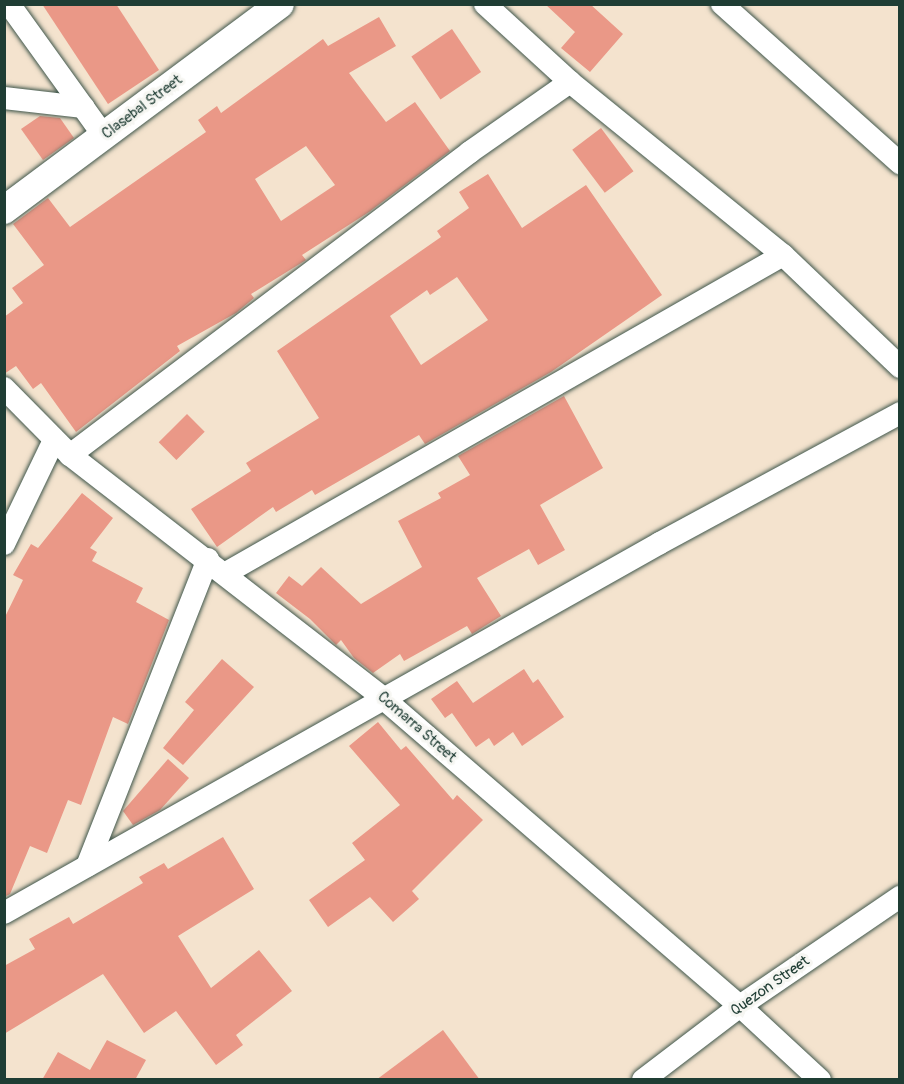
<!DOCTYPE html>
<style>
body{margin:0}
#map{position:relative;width:904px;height:1084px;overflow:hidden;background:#f4e3ce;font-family:Pangolin,sans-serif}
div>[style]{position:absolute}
.building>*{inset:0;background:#ea9887;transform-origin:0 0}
.roads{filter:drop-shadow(0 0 2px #3f564b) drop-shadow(0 0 2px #3f564b)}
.minor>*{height:22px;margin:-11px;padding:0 11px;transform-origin:11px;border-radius:11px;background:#fff}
.tertiary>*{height:28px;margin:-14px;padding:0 14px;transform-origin:14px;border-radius:14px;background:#fff}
span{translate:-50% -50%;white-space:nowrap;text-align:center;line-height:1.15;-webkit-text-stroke:6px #f6f6f2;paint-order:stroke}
.street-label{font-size:15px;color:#1f3d34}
.frame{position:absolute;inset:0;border:6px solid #1f3d34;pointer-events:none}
</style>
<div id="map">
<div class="building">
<i style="clip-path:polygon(42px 4px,116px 4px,159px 70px,108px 104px)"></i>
<i style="clip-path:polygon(545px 4px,590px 4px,623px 34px,590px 72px,561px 48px,575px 32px)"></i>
<i style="clip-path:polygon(evenodd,379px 17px,396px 46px,349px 73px,386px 122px,415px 102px,450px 151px,369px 212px,302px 255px,306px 260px,251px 294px,254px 298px,236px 313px,177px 346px,180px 351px,76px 432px,41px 383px,33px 389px,16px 366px,4px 374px,4px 317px,23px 303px,12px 288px,44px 265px,13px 224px,48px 198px,70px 227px,206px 132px,198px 120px,217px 106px,221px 113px,323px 39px,328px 46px,379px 17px,306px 146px,335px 185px,281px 221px,255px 179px,306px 146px)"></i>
<i style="left:452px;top:29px;width:52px;height:49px;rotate:56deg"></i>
<i style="clip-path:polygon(40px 116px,60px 118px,74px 138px,43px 160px,21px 129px)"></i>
<i style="left:601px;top:128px;width:54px;height:36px;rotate:53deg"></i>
<i style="clip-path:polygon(evenodd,488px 174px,522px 228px,586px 185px,662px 295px,551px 372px,425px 444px,419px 435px,315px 495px,312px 490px,276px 512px,273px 507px,217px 547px,191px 509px,251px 471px,246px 463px,319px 418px,277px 351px,441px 237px,437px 231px,469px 208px,459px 192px,488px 174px,457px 277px,488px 320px,421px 365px,390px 316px,427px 290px,430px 295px,457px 277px)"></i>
<i style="clip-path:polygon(564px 396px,603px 468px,540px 505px,565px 550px,538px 565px,529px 549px,477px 578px,501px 616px,472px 634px,467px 626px,404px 661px,400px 654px,373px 673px,354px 658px,341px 640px,336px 645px,310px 619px,276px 593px,289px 576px,302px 586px,321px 567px,361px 604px,422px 567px,398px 521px,441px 498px,438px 493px,470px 475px,458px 456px)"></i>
<i style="left:187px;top:414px;width:25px;height:40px;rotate:45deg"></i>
<i style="clip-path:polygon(82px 493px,113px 518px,90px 548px,97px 552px,92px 561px,143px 588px,136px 602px,169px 620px,128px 724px,113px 717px,81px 805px,68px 800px,47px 853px,30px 846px,10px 894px,4px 897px,4px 619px,23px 580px,13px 575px,31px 544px,38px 548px)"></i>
<i style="clip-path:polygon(222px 659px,254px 687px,183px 765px,163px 748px,194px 710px,185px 702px)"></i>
<i style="clip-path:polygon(524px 669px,533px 683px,538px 679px,564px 717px,522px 746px,513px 732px,494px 746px,489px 738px,476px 747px,452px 713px,445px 718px,431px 699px,457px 681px,473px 703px)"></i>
<i style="clip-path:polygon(378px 722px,401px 750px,406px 746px,453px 800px,457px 795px,483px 820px,412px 891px,419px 899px,393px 922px,370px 897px,328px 927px,309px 900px,365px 860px,352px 843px,400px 805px,349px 746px)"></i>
<i style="clip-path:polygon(168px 759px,189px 778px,160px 810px,133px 825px,123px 811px)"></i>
<i style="clip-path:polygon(223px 837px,254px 889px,178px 936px,211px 988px,259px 950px,292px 991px,236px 1035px,243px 1045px,216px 1065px,176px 1011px,144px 1033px,103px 974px,4px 1034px,4px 966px,35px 949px,29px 939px,69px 917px,73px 924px,143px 883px,139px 877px,164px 863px,168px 869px)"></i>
<i style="clip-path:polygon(443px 1030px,480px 1080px,376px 1080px)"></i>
<i style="clip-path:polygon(107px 1040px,146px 1060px,135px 1080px,42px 1080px,58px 1052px,90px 1070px)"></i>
</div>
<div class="roads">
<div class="minor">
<i style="left:9px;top:4px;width:161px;rotate:54.3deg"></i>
<i style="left:485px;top:4px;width:115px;rotate:42.5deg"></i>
<i style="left:570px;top:82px;width:274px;rotate:39.1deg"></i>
<i style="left:783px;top:255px;width:162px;rotate:43.7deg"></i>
<i style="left:722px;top:4px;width:239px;rotate:41.8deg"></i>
<i style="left:4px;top:98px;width:80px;rotate:6.5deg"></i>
<i style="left:4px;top:388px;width:94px;rotate:45.4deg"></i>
<i style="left:70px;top:455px;width:398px;rotate:37.8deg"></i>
<i style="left:384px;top:699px;width:470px;rotate:40.8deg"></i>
<i style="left:740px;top:1006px;width:109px;rotate:42.8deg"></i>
<i style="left:70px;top:455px;width:502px;rotate:-37.14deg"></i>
<i style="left:470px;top:152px;width:122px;rotate:-35deg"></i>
<i style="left:4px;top:544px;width:115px;rotate:-64.3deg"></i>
<i style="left:226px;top:573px;width:641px;rotate:-29.72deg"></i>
<i style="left:87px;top:866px;width:330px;rotate:-68.5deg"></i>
<i style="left:4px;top:913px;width:753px;rotate:-29.42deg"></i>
<i style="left:660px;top:543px;width:273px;rotate:-28.4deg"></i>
<i style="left:643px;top:1080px;width:122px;rotate:-37.3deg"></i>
<i style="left:740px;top:1006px;width:194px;rotate:-34.3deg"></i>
</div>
<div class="tertiary">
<i style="left:4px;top:210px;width:344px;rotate:-36.7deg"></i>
</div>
</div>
<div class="street-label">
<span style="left:142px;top:107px;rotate:-37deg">Clasebal Street</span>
<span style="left:417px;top:727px;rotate:41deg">Comarra Street</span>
<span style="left:770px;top:986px;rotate:-35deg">Quezon Street</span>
</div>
<div class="frame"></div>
</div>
